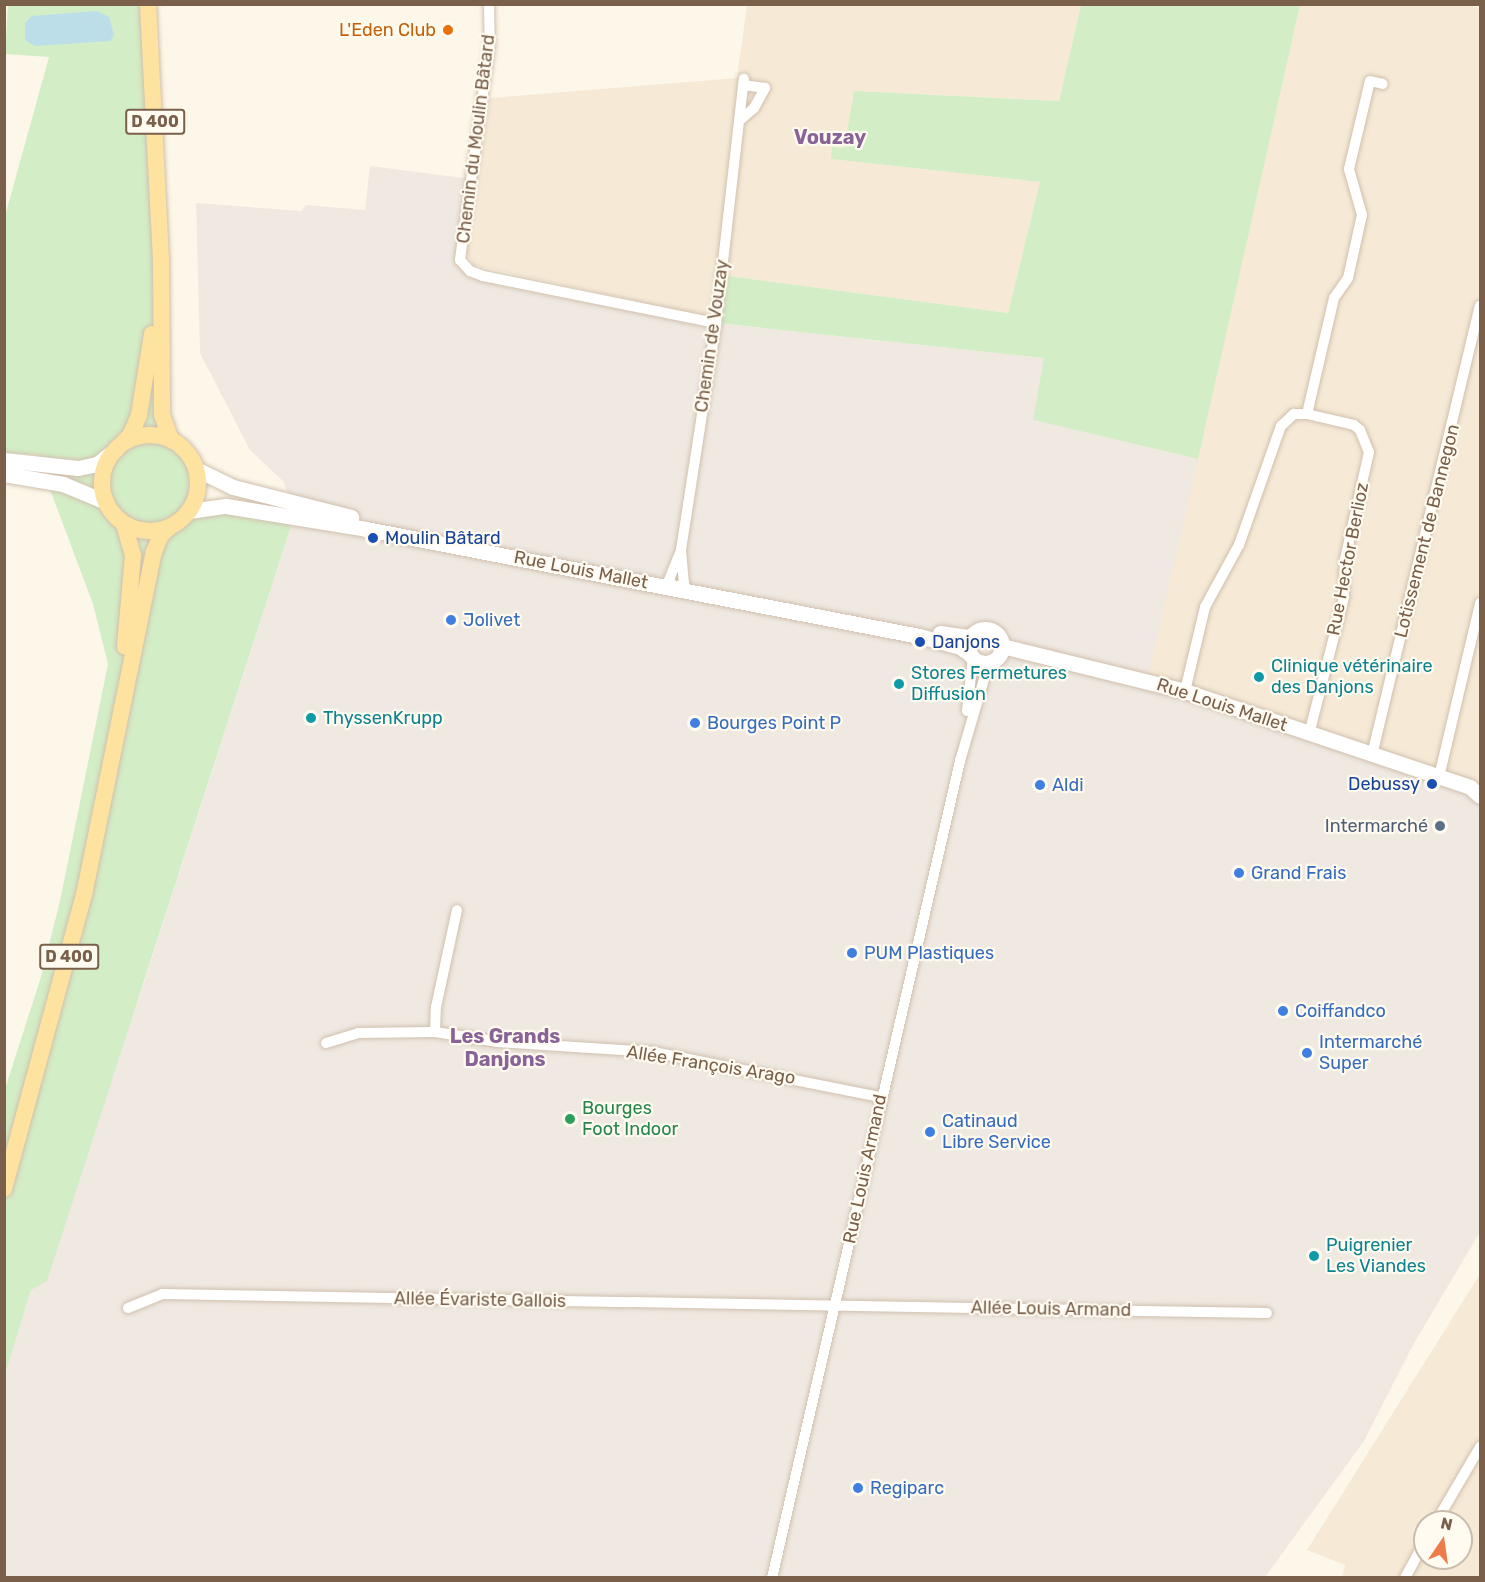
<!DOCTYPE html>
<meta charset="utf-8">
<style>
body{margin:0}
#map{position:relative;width:1485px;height:1582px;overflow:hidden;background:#fdf7e9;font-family:Rubik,sans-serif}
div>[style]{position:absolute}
.residential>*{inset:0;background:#f6ead7}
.industrial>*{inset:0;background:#efe9e2}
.green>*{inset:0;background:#d3edc6}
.water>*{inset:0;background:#bcdee9}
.roads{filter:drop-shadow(0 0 2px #d1c0ad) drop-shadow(0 0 2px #d1c0ad)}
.minor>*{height:10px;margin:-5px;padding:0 5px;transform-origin:5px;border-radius:5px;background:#fff}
.secondary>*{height:15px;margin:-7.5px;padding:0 7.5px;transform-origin:7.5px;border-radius:7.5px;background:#fff}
.secondary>.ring{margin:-7.5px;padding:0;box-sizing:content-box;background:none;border:15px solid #fff;border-radius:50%}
.primary>*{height:16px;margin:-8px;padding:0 8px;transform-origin:8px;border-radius:8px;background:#fee3a0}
.primary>.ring{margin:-8px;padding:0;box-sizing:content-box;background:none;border:16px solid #fee3a0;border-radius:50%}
.dots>*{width:16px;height:16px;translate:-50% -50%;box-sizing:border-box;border:3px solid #fffbf1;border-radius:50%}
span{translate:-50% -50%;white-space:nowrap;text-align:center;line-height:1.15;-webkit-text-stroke:4.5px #fffbf1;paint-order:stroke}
.shield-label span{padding:2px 4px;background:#fffbf1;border:2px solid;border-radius:4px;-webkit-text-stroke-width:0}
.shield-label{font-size:16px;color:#7a604b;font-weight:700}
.food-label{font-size:18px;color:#c56008}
.right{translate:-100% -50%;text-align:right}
.street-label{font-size:18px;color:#7a604b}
.transit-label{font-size:18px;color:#164399}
.left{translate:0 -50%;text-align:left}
.shop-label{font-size:18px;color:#366cbe}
.culture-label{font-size:18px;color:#0d838f}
.service-label{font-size:18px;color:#4e5e75}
.leisure-label{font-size:18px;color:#27864d}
.neighbourhood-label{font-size:20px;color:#896396;font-weight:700}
.frame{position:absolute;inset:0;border:6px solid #7a604b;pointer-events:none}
.north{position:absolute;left:1413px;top:1510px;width:60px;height:60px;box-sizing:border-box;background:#fffbf1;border:2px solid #cabdaf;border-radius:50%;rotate:13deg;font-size:16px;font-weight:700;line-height:24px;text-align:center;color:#7a604b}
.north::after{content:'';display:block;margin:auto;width:21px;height:27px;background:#ec7c4a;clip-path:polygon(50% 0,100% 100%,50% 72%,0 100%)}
</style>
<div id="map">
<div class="residential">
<i style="clip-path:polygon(1462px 4px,1480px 8px,1480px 791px,1146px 680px,1300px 5px)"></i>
<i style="clip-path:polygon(747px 5px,1081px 5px,1059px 101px,854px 91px,844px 148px,832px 147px,832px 159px,1040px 182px,1008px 313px,721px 275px,717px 276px,711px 317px,473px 265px,466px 253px,490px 98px,737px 78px)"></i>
<i style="clip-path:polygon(evenodd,1480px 1274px,1480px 1577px,1342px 1577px,1345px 1565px,1307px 1550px,1480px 1274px,1425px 1522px,1461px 1522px,1461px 1558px,1425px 1558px,1425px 1522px)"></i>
</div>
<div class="industrial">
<i style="clip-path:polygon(370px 166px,471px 179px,460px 259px,470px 271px,704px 322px,1045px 358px,1033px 420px,1198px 459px,1147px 680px,1480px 791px,1480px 1232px,1413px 1345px,1364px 1441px,1265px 1577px,5px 1578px,5px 1375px,31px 1290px,139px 998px,294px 517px,284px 482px,250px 450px,200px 353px,196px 203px,301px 211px,306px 205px,365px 210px)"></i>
</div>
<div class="green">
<i style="clip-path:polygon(8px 5px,148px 5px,162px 397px,178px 444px,196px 469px,197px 494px,190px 510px,294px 517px,47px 1281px,31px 1290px,5px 1375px,5px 1089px,41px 977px,60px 901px,108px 664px,93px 604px,37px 455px,5px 453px,5px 216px,49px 57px,5px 54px)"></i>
<i style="clip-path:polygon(1081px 5px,1300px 5px,1198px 459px,1033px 420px,1044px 358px,716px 323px,721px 275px,1008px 313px,1040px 182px,831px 159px,832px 147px,844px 148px,854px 91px,1059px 101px)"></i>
</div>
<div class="water">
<i style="clip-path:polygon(97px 11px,109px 17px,114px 35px,110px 41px,35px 46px,25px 40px,25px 23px,32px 16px)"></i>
</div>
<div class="roads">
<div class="minor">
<i style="left:489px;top:4px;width:39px;rotate:89deg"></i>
<i style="left:490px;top:43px;width:219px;rotate:97.9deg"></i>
<i style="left:460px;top:260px;width:15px;rotate:48deg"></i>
<i style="left:470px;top:271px;width:14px;rotate:21deg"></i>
<i style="left:483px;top:276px;width:238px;rotate:11.4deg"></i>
<i style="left:739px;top:121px;width:20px;rotate:-41deg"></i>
<i style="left:754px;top:108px;width:23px;rotate:-61deg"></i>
<i style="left:765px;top:88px;width:22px;rotate:-172deg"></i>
<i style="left:1307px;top:414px;width:119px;rotate:-76.9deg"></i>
<i style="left:1334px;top:298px;width:24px;rotate:-55deg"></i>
<i style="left:1348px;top:278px;width:65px;rotate:-77.5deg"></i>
<i style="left:1362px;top:215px;width:48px;rotate:-105.8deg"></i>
<i style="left:1349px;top:169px;width:90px;rotate:-76.6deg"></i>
<i style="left:1370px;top:81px;width:13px;rotate:13deg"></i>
<i style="left:681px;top:550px;width:230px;rotate:-81.2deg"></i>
<i style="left:716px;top:323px;width:246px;rotate:-83.5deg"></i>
<i style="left:681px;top:550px;width:33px;rotate:85deg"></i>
<i style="left:684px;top:583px;width:10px;rotate:151deg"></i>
<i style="left:675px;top:588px;width:10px;rotate:-127deg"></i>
<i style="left:669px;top:580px;width:32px;rotate:-68deg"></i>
<i style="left:1185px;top:691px;width:86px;rotate:-76.6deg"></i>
<i style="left:1205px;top:607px;width:71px;rotate:-61.3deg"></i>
<i style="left:1239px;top:545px;width:126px;rotate:-70.6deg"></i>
<i style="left:1281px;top:426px;width:18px;rotate:-43deg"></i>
<i style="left:1294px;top:414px;width:13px"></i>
<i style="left:1307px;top:414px;width:48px;rotate:13.2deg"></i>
<i style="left:1354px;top:425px;width:8px;rotate:40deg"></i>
<i style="left:1360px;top:430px;width:24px;rotate:68deg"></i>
<i style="left:1369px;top:452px;width:110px;rotate:102.6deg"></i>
<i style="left:1345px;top:559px;width:38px;rotate:92deg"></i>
<i style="left:1344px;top:597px;width:141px;rotate:104.3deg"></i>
<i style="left:967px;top:711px;width:53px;rotate:-83.5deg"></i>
<i style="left:1372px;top:755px;width:462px;rotate:-76.5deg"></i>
<i style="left:1439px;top:777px;width:179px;rotate:-76.7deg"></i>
<i style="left:435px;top:1032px;width:25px;rotate:-88deg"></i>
<i style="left:436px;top:1007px;width:99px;rotate:-77.8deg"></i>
<i style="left:326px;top:1043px;width:34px;rotate:-17deg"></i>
<i style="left:358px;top:1033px;width:77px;rotate:-0.7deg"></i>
<i style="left:435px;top:1032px;width:64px;rotate:9deg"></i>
<i style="left:498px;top:1042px;width:155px;rotate:3.7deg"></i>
<i style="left:653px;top:1052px;width:232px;rotate:11.2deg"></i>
<i style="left:128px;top:1308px;width:37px;rotate:-22deg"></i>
<i style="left:162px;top:1294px;width:1105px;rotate:0.99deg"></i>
<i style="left:1436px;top:1522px;width:87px;rotate:-59.6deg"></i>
<i style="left:772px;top:1578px;width:838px;rotate:-77.04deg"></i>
<i style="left:960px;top:761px;width:103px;rotate:-73.7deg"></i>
<i style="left:1405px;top:1578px;width:42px;rotate:-61.6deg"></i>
</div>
<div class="secondary">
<i style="left:4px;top:460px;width:74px;rotate:6.2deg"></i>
<i style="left:78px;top:468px;width:19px;rotate:-12deg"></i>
<i style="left:97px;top:464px;width:24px;rotate:-38deg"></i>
<i style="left:196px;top:469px;width:41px;rotate:25.9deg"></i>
<i style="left:233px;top:487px;width:122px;rotate:14.3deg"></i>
<i style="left:4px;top:474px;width:60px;rotate:9.6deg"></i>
<i style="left:63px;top:484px;width:47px;rotate:22.7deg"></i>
<i style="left:189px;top:511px;width:37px;rotate:-8deg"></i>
<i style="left:226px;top:506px;width:142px;rotate:9.3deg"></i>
<i style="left:366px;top:529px;width:563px;rotate:10.95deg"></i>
<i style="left:919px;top:636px;width:42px;rotate:15deg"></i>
<i style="left:960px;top:647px;width:12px;rotate:35deg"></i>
<i class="ring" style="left:968px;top:629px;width:19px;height:19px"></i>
<i style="left:940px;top:633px;width:30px;rotate:8deg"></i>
<i style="left:1002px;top:646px;width:188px;rotate:13.8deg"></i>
<i style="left:1185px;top:691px;width:301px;rotate:18.6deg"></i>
<i style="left:1470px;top:787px;width:13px;rotate:42deg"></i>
</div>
<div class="primary">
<i style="left:148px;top:4px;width:255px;rotate:87.1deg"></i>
<i style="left:161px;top:259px;width:156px;rotate:89.6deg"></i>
<i style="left:162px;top:415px;width:27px;rotate:70deg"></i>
<i class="ring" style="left:102px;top:435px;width:80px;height:80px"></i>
<i style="left:123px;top:443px;width:12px;rotate:-48deg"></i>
<i style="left:131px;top:434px;width:21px;rotate:-67deg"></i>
<i style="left:139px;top:415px;width:82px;rotate:-80.9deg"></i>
<i style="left:124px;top:524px;width:32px;rotate:74deg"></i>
<i style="left:133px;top:555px;width:92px;rotate:95deg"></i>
<i style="left:4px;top:1189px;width:305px;rotate:-74.8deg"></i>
<i style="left:84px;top:895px;width:350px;rotate:-78.5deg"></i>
<i style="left:154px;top:552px;width:18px;rotate:-68deg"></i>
<i style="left:161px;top:535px;width:12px;rotate:-42deg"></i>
</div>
</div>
<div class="dots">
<i style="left:448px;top:30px;background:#e8710a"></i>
<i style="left:373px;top:538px;background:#1a4fb4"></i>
<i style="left:451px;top:620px;background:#3f7fe0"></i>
<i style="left:920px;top:642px;background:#1a4fb4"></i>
<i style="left:1259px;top:677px;background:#0f9aa8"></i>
<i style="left:899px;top:684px;background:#0f9aa8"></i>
<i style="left:311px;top:718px;background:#0f9aa8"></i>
<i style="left:695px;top:723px;background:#3f7fe0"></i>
<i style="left:1432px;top:784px;background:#1a4fb4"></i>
<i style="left:1040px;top:785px;background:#3f7fe0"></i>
<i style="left:1440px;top:826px;background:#5c6f8a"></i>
<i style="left:1239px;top:873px;background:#3f7fe0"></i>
<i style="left:852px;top:953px;background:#3f7fe0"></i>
<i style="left:1283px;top:1011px;background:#3f7fe0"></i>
<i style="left:1307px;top:1053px;background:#3f7fe0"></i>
<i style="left:570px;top:1119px;background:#2e9e5b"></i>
<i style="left:930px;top:1132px;background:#3f7fe0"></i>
<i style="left:1314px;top:1256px;background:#0f9aa8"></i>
<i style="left:858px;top:1488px;background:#3f7fe0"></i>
</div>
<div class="shield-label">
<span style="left:155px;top:122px">D 400</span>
<span style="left:69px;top:957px">D 400</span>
</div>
<div class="food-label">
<span class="right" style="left:436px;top:30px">L'Eden Club</span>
</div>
<div class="street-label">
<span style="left:476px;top:139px;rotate:-83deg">Chemin du Moulin Bâtard</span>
<span style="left:712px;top:336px;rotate:-82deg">Chemin de Vouzay</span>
<span style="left:1427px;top:531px;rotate:-76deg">Lotissement de Bannegon</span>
<span style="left:1348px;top:559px;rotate:-79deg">Rue Hector Berlioz</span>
<span style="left:581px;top:570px;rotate:11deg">Rue Louis Mallet</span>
<span style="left:1222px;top:705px;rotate:18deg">Rue Louis Mallet</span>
<span style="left:711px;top:1065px;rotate:9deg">Allée François Arago</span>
<span style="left:865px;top:1169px;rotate:-78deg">Rue Louis Armand</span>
<span style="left:480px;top:1300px;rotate:1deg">Allée Évariste Gallois</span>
<span style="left:1051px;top:1309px;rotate:1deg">Allée Louis Armand</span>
</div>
<div class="transit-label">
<span class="left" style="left:385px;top:538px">Moulin Bâtard</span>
<span class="left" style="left:932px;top:642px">Danjons</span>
<span class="right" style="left:1420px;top:784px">Debussy</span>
</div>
<div class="shop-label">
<span class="left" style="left:463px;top:620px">Jolivet</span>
<span class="left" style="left:707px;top:723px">Bourges Point P</span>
<span class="left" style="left:1052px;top:785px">Aldi</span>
<span class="left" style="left:1251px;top:873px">Grand Frais</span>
<span class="left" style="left:864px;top:953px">PUM Plastiques</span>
<span class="left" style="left:1295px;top:1011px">Coiffandco</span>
<span class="left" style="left:1319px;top:1053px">Intermarché<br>Super</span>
<span class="left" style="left:942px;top:1132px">Catinaud<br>Libre Service</span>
<span class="left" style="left:870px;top:1488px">Regiparc</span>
</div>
<div class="culture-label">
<span class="left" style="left:1271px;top:677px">Clinique vétérinaire<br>des Danjons</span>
<span class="left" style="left:911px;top:684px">Stores Fermetures<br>Diffusion</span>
<span class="left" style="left:323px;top:718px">ThyssenKrupp</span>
<span class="left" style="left:1326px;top:1256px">Puigrenier<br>Les Viandes</span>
</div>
<div class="service-label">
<span class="right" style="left:1428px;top:826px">Intermarché</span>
</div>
<div class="leisure-label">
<span class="left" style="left:582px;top:1119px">Bourges<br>Foot Indoor</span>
</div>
<div class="neighbourhood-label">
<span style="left:830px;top:137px">Vouzay</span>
<span style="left:505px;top:1048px">Les Grands<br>Danjons</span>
</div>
<div class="frame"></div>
<div class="north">N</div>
</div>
